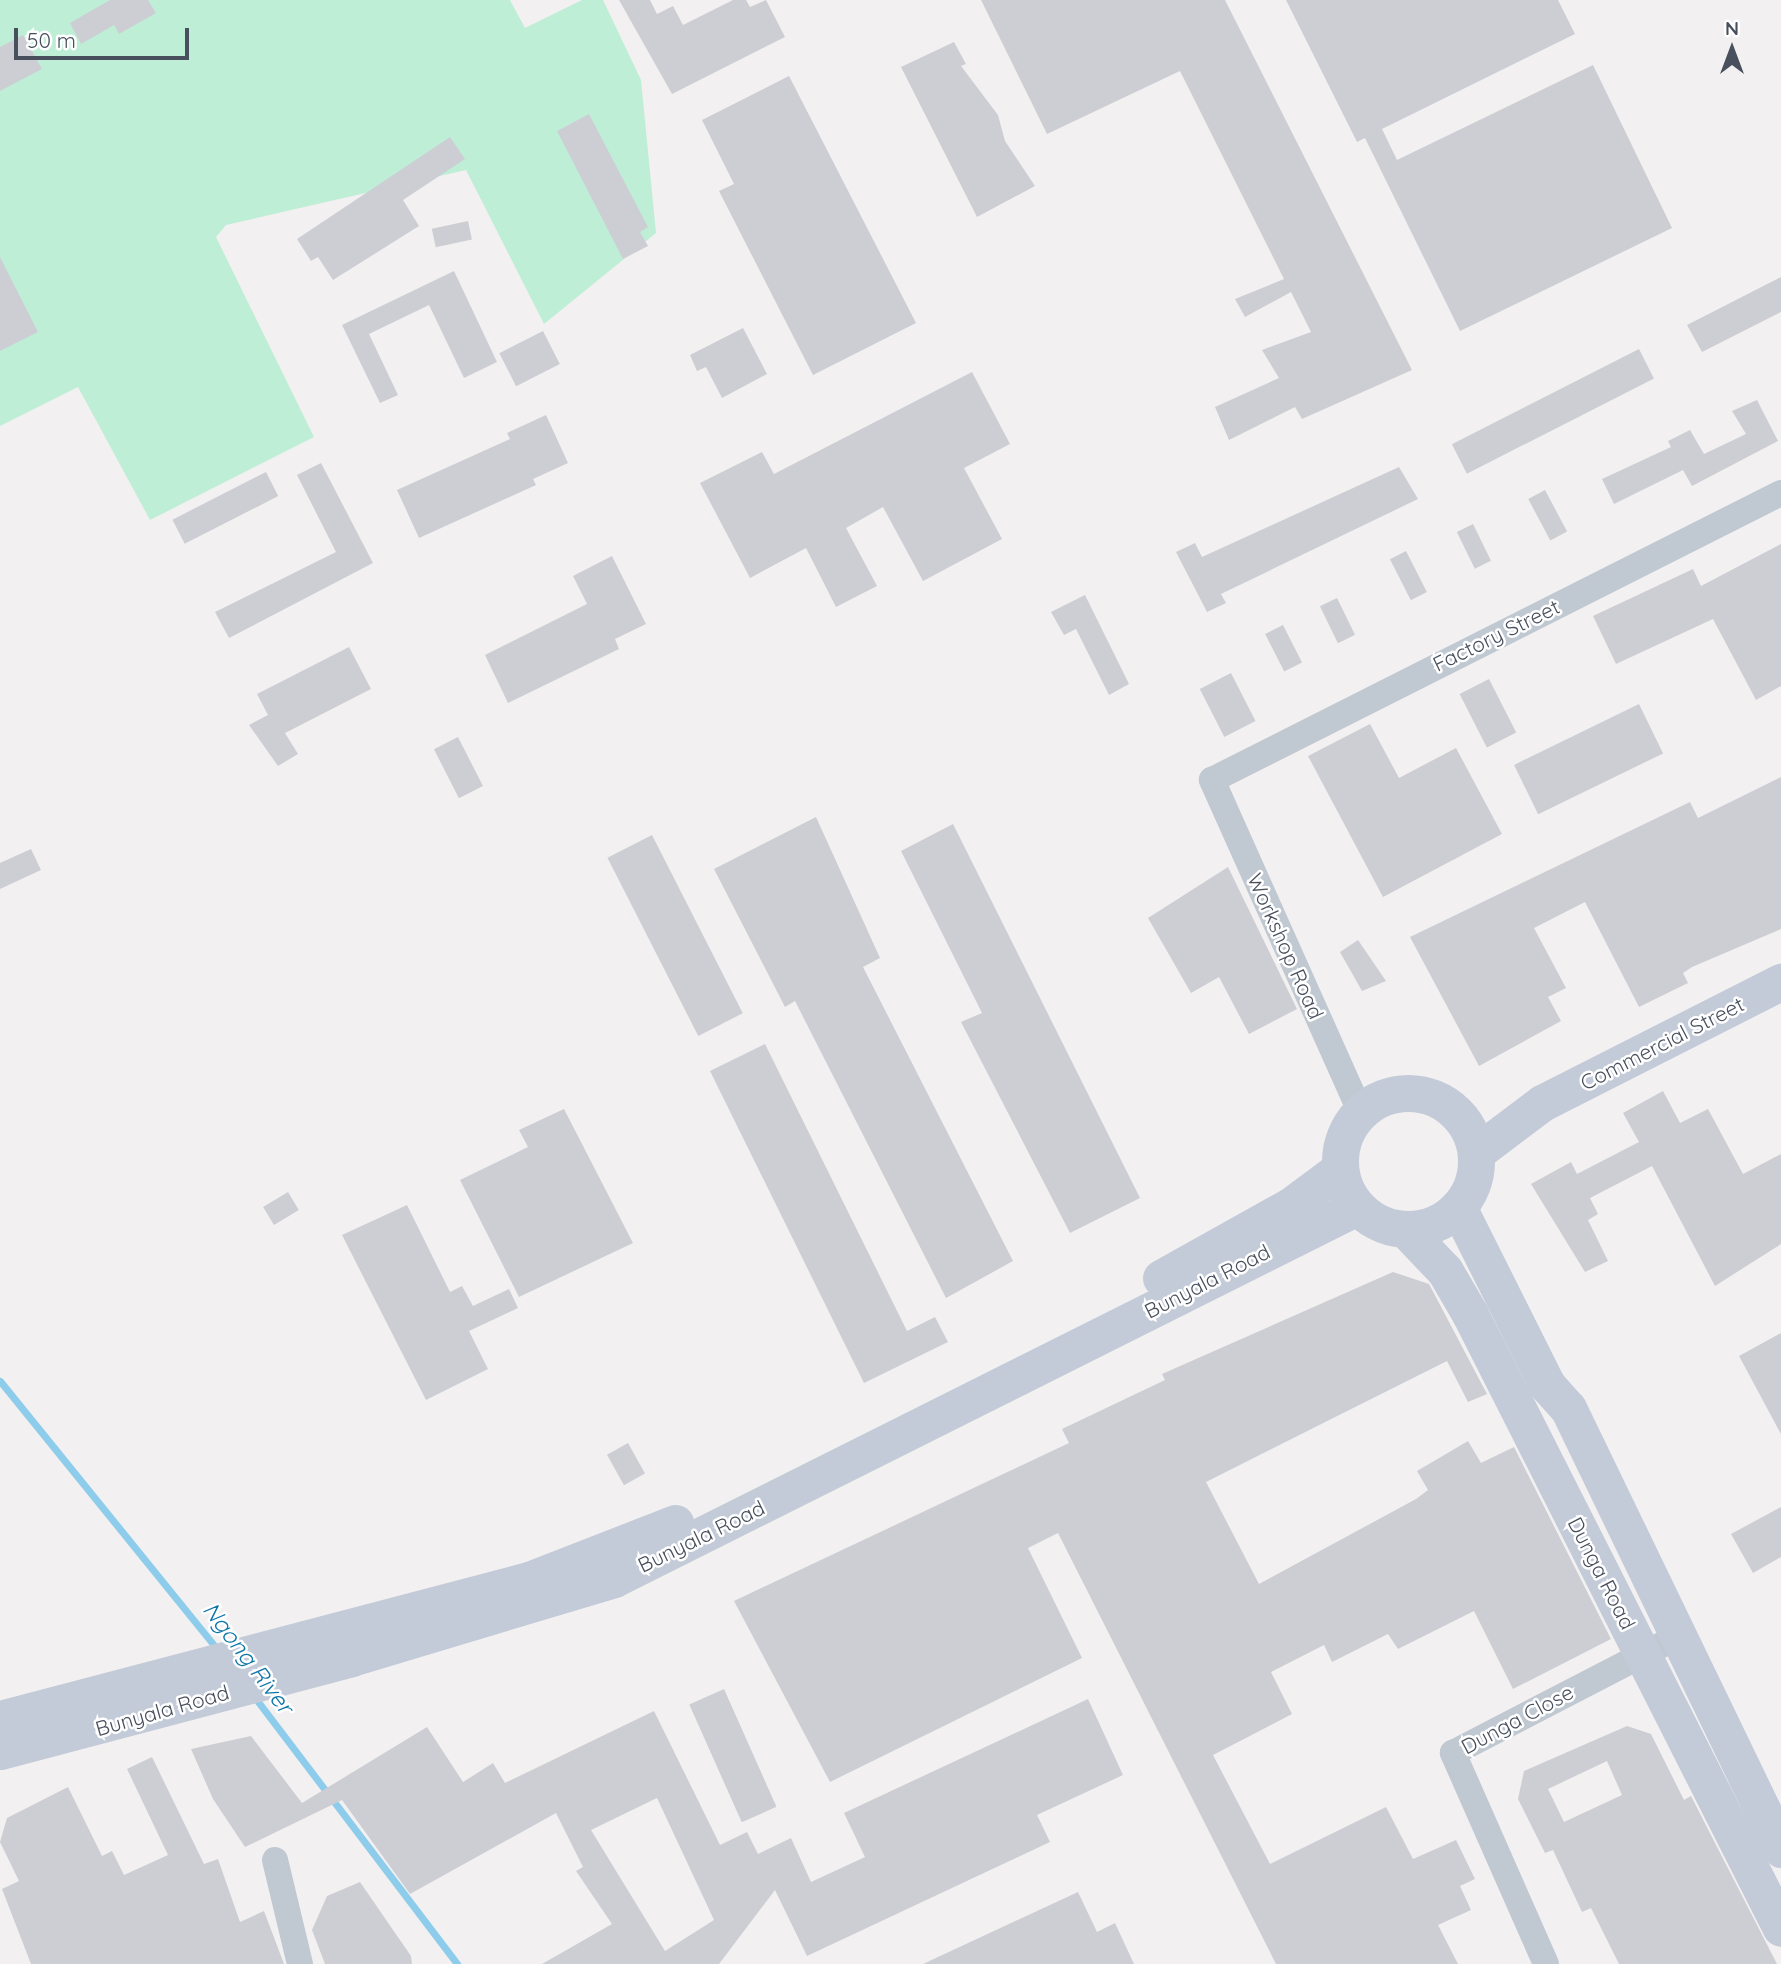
<!DOCTYPE html>
<style>
body{margin:0}
#map{position:relative;width:1781px;height:1964px;overflow:hidden;background:#f2f0f0;font-family:Quicksand,sans-serif}
div>[style]{position:absolute}
.green>*{inset:0;background:#bfeed7}
.stream>*{height:7px;margin:-3.5px;padding:0 3.5px;transform-origin:3.5px;border-radius:3.5px;background:#8dccea}
.building>*{inset:0;background:#cdced4;transform-origin:0 0}
.street>*{height:26px;margin:-13px;padding:0 13px;transform-origin:13px;border-radius:13px;background:#c0c8d1}
.secondary>*{height:37px;margin:-18.5px;padding:0 18.5px;transform-origin:18.5px;border-radius:18.5px;background:#c3cad8}
.secondary>.ring{margin:-18.5px;padding:0;box-sizing:content-box;background:none;border:37px solid #c3cad8;border-radius:50%}
span{translate:-50% -50%;white-space:nowrap;text-align:center;line-height:1.15;-webkit-text-stroke:5px #fff;paint-order:stroke}
.street-label{font-size:21px;color:#48505d}
.water-label{font-size:23px;color:#0f76a9;font-style:italic}
.north{position:absolute;left:1697px;top:14px;width:70px;height:70px;-webkit-text-stroke:5px #fff;paint-order:stroke;rotate:0deg;font-size:19px;font-weight:700;line-height:28px;text-align:center;color:#48505d}
.north::after{content:'';display:block;margin:auto;width:24px;height:32px;background:#48505d;clip-path:polygon(50% 0,100% 100%,50% 72%,0 100%)}
.scale{position:absolute;left:14px;top:28px;width:175px;height:32px;box-sizing:border-box;border:4px solid #48505d;border-top:0;padding-left:9px;font-size:21px;line-height:24px;white-space:nowrap;color:#48505d;-webkit-text-stroke:5px #fff;paint-order:stroke}
</style>
<div id="map">
<div class="green">
<i style="clip-path:polygon(0 0,510px 0,525px 28px,582px 0,603px 0,641px 80px,656px 233px,544px 324px,466px 170px,226px 225px,216px 237px,314px 437px,150px 520px,78px 387px,0 426px)"></i>
</div>
<div class="stream">
<i style="left:0;top:1381px;width:346px;rotate:51deg"></i>
<i style="left:253px;top:1695px;width:338px;rotate:52.8deg"></i>
</div>
<div class="building">
<i style="clip-path:polygon(110px 0,148px 0,156px 13px,119px 34px,114px 25px,81px 44px,70px 23px)"></i>
<i style="clip-path:polygon(619px 0,650px 0,657px 14px,673px 6px,683px 25px,733px 0,746px 0,750px 7px,766px 0,785px 37px,672px 94px)"></i>
<i style="clip-path:polygon(981px 0,1225px 0,1412px 370px,1302px 419px,1295px 407px,1229px 440px,1215px 407px,1279px 378px,1262px 350px,1311px 332px,1291px 292px,1245px 317px,1235px 299px,1284px 279px,1180px 71px,1047px 134px)"></i>
<i style="clip-path:polygon(1286px 0,1558px 0,1575px 34px,1382px 129px,1397px 160px,1593px 65px,1672px 228px,1460px 331px,1365px 138px,1357px 142px)"></i>
<i style="clip-path:polygon(23px 35px,42px 69px,0 91px,0 47px)"></i>
<i style="clip-path:polygon(954px 42px,966px 64px,961px 66px,998px 115px,1005px 141px,1035px 186px,977px 217px,901px 67px)"></i>
<i style="clip-path:polygon(789px 76px,916px 323px,813px 375px,719px 191px,734px 184px,702px 120px)"></i>
<i style="clip-path:polygon(589px 114px,648px 227px,640px 232px,648px 246px,623px 259px,557px 131px)"></i>
<i style="clip-path:polygon(450px 137px,465px 159px,403px 200px,419px 226px,333px 280px,318px 257px,311px 261px,297px 239px)"></i>
<i style="left:468px;top:221px;width:19px;height:37px;rotate:78deg"></i>
<i style="clip-path:polygon(0 257px,38px 332px,0 351px)"></i>
<i style="clip-path:polygon(454px 271px,497px 362px,464px 378px,429px 305px,369px 334px,398px 395px,380px 403px,342px 325px)"></i>
<i style="clip-path:polygon(1781px 277px,1781px 312px,1702px 352px,1687px 325px)"></i>
<i style="clip-path:polygon(743px 328px,767px 374px,722px 398px,706px 367px,697px 371px,690px 355px)"></i>
<i style="left:543px;top:331px;width:37px;height:49px;rotate:63deg"></i>
<i style="left:1639px;top:349px;width:33px;height:210px;rotate:63deg"></i>
<i style="clip-path:polygon(972px 372px,1010px 444px,964px 468px,1002px 539px,923px 581px,883px 507px,846px 528px,877px 586px,836px 607px,806px 548px,750px 578px,700px 483px,762px 452px,774px 474px)"></i>
<i style="clip-path:polygon(1757px 400px,1778px 441px,1692px 486px,1683px 470px,1614px 504px,1602px 479px,1671px 447px,1668px 441px,1690px 430px,1704px 454px,1746px 434px,1732px 411px)"></i>
<i style="clip-path:polygon(546px 415px,568px 463px,533px 479px,536px 485px,419px 538px,397px 490px,510px 439px,507px 433px)"></i>
<i style="clip-path:polygon(321px 463px,373px 563px,229px 638px,215px 612px,336px 552px,297px 475px)"></i>
<i style="clip-path:polygon(1399px 467px,1418px 499px,1221px 594px,1226px 603px,1207px 612px,1176px 552px,1195px 543px,1202px 557px)"></i>
<i style="left:266px;top:472px;width:27px;height:105px;rotate:63deg"></i>
<i style="left:1545px;top:490px;width:47px;height:19px;rotate:62deg"></i>
<i style="left:1473px;top:524px;width:41px;height:18px;rotate:64deg"></i>
<i style="clip-path:polygon(1781px 544px,1781px 686px,1756px 700px,1713px 619px,1616px 664px,1593px 616px,1693px 569px,1701px 586px)"></i>
<i style="left:1406px;top:551px;width:46px;height:18px;rotate:63deg"></i>
<i style="clip-path:polygon(612px 556px,646px 624px,615px 639px,619px 649px,508px 703px,485px 655px,587px 604px,573px 576px)"></i>
<i style="clip-path:polygon(1085px 595px,1129px 684px,1109px 695px,1076px 629px,1064px 635px,1051px 612px)"></i>
<i style="left:1337px;top:598px;width:41px;height:19px;rotate:64deg"></i>
<i style="left:1283px;top:625px;width:42px;height:20px;rotate:63deg"></i>
<i style="clip-path:polygon(349px 647px,371px 689px,285px 733px,298px 754px,278px 766px,249px 725px,268px 715px,257px 694px)"></i>
<i style="left:1231px;top:673px;width:54px;height:35px;rotate:63deg"></i>
<i style="left:1489px;top:679px;width:60px;height:33px;rotate:63deg"></i>
<i style="left:1639px;top:704px;width:55px;height:139px;rotate:64deg"></i>
<i style="clip-path:polygon(1370px 724px,1399px 778px,1456px 748px,1502px 834px,1383px 897px,1308px 756px)"></i>
<i style="left:458px;top:737px;width:55px;height:27px;rotate:63deg"></i>
<i style="clip-path:polygon(1781px 777px,1781px 929px,1692px 967px,1683px 973px,1688px 983px,1639px 1007px,1585px 902px,1534px 928px,1566px 988px,1548px 997px,1561px 1021px,1479px 1066px,1410px 937px,1690px 802px,1698px 818px)"></i>
<i style="clip-path:polygon(816px 817px,880px 958px,863px 967px,1013px 1261px,946px 1298px,795px 1001px,785px 1007px,714px 869px)"></i>
<i style="clip-path:polygon(953px 824px,1140px 1198px,1070px 1233px,961px 1022px,982px 1013px,901px 851px)"></i>
<i style="left:652px;top:835px;width:200px;height:50px;rotate:63deg"></i>
<i style="clip-path:polygon(31px 849px,41px 870px,0 889px,0 863px)"></i>
<i style="clip-path:polygon(1228px 867px,1297px 1009px,1249px 1034px,1219px 977px,1191px 993px,1148px 918px)"></i>
<i style="clip-path:polygon(1358px 940px,1386px 981px,1362px 991px,1340px 952px)"></i>
<i style="clip-path:polygon(765px 1044px,907px 1331px,935px 1317px,948px 1342px,864px 1383px,710px 1071px)"></i>
<i style="clip-path:polygon(1663px 1091px,1680px 1123px,1708px 1109px,1743px 1174px,1781px 1154px,1781px 1244px,1715px 1286px,1652px 1166px,1590px 1198px,1598px 1214px,1588px 1220px,1608px 1261px,1585px 1272px,1531px 1184px,1571px 1162px,1577px 1174px,1639px 1142px,1623px 1113px)"></i>
<i style="clip-path:polygon(564px 1109px,633px 1243px,519px 1297px,460px 1180px,528px 1147px,519px 1130px)"></i>
<i style="left:288px;top:1192px;width:21px;height:29px;rotate:59deg"></i>
<i style="clip-path:polygon(407px 1205px,450px 1292px,462px 1286px,473px 1306px,509px 1289px,518px 1308px,469px 1331px,488px 1369px,426px 1400px,342px 1235px)"></i>
<i style="clip-path:polygon(1393px 1272px,1429px 1284px,1487px 1394px,1468px 1402px,1447px 1361px,1206px 1482px,1259px 1584px,1416px 1499px,1428px 1490px,1417px 1471px,1468px 1441px,1481px 1463px,1514px 1447px,1611px 1639px,1513px 1689px,1474px 1611px,1398px 1649px,1388px 1634px,1332px 1662px,1324px 1645px,1271px 1672px,1292px 1714px,1213px 1755px,1270px 1864px,1386px 1807px,1413px 1859px,1456px 1840px,1475px 1879px,1460px 1886px,1471px 1910px,1438px 1925px,1458px 1964px,1276px 1964px,1058px 1533px,1028px 1548px,1082px 1658px,830px 1782px,734px 1601px,1069px 1443px,1062px 1429px,1165px 1380px,1162px 1374px)"></i>
<i style="clip-path:polygon(1781px 1333px,1781px 1434px,1739px 1356px)"></i>
<i style="left:628px;top:1443px;width:35px;height:24px;rotate:61deg"></i>
<i style="clip-path:polygon(1781px 1507px,1781px 1557px,1753px 1573px,1731px 1534px)"></i>
<i style="left:724px;top:1689px;width:129px;height:38px;rotate:66deg"></i>
<i style="clip-path:polygon(evenodd,1088px 1699px,1123px 1775px,1037px 1815px,1050px 1842px,807px 1956px,775px 1890px,719px 1964px,542px 1964px,612px 1924px,576px 1871px,583px 1867px,556px 1813px,410px 1894px,342px 1800px,245px 1847px,213px 1799px,191px 1749px,251px 1736px,302px 1803px,427px 1727px,463px 1782px,493px 1763px,505px 1783px,654px 1711px,720px 1845px,747px 1832px,758px 1854px,791px 1838px,811px 1882px,865px 1857px,844px 1813px,1088px 1699px,657px 1798px,714px 1920px,665px 1951px,591px 1830px,657px 1798px)"></i>
<i style="clip-path:polygon(evenodd,1627px 1726px,1651px 1734px,1684px 1800px,1691px 1796px,1777px 1964px,1619px 1964px,1591px 1908px,1582px 1912px,1553px 1850px,1545px 1853px,1518px 1799px,1524px 1771px,1627px 1726px,1607px 1761px,1622px 1795px,1564px 1822px,1548px 1789px,1607px 1761px)"></i>
<i style="clip-path:polygon(152px 1757px,204px 1864px,218px 1859px,240px 1922px,264px 1911px,284px 1964px,31px 1964px,2px 1889px,19px 1881px,0 1842px,7px 1818px,68px 1787px,102px 1856px,112px 1851px,124px 1875px,168px 1855px,127px 1769px)"></i>
<i style="clip-path:polygon(360px 1882px,411px 1956px,412px 1964px,325px 1964px,312px 1930px,327px 1896px)"></i>
<i style="clip-path:polygon(1078px 1892px,1097px 1932px,1115px 1923px,1134px 1964px,923px 1964px)"></i>
</div>
<div class="street">
<i style="left:1360px;top:1111px;width:363px;rotate:-114.1deg"></i>
<i style="left:1212px;top:780px;width:637px;rotate:-26.77deg"></i>
<i style="left:275px;top:1860px;width:107px;rotate:76.5deg"></i>
<i style="left:1546px;top:1964px;width:231px;rotate:-113.8deg"></i>
<i style="left:1453px;top:1753px;width:250px;rotate:-27.4deg"></i>
</div>
<div class="secondary">
<i class="ring" style="left:1340px;top:1093px;width:99px;height:99px"></i>
<i style="left:1477px;top:1152px;width:81px;rotate:-37deg"></i>
<i style="left:1542px;top:1103px;width:268px;rotate:-26.9deg"></i>
<i style="left:1458px;top:1207px;width:199px;rotate:63.4deg"></i>
<i style="left:1547px;top:1385px;width:31px;rotate:48deg"></i>
<i style="left:1568px;top:1408px;width:490px;rotate:64.2deg"></i>
<i style="left:1405px;top:1229px;width:58px;rotate:46.4deg"></i>
<i style="left:1445px;top:1271px;width:50px;rotate:59.8deg"></i>
<i style="left:1470px;top:1314px;width:688px;rotate:63.14deg"></i>
<i style="left:1161px;top:1278px;width:148px;rotate:-29.2deg"></i>
<i style="left:1290px;top:1206px;width:62px;rotate:-36.5deg"></i>
<i style="left:0;top:1719px;width:547px;rotate:-14.72deg"></i>
<i style="left:529px;top:1580px;width:157px;rotate:-21.3deg"></i>
<i style="left:0;top:1751px;width:363px;rotate:-14.8deg"></i>
<i style="left:351px;top:1658px;width:275px;rotate:-16.7deg"></i>
<i style="left:614px;top:1579px;width:831px;rotate:-26.6deg"></i>
</div>
<div class="street-label">
<span style="left:1496px;top:635px;rotate:-26deg">Factory Street</span>
<span style="left:1286px;top:946px;rotate:66deg">Workshop Road</span>
<span style="left:1662px;top:1043px;rotate:-27deg">Commercial Street</span>
<span style="left:1207px;top:1281px;rotate:-27deg">Bunyala Road</span>
<span style="left:701px;top:1536px;rotate:-26deg">Bunyala Road</span>
<span style="left:1602px;top:1573px;rotate:63deg">Dunga Road</span>
<span style="left:162px;top:1710px;rotate:-16deg">Bunyala Road</span>
<span style="left:1517px;top:1719px;rotate:-28deg">Dunga Close</span>
</div>
<div class="water-label">
<span style="left:248px;top:1658px;rotate:53deg">Ngong River</span>
</div>
<div class="north">N</div>
<div class="scale">50 m</div>
</div>
